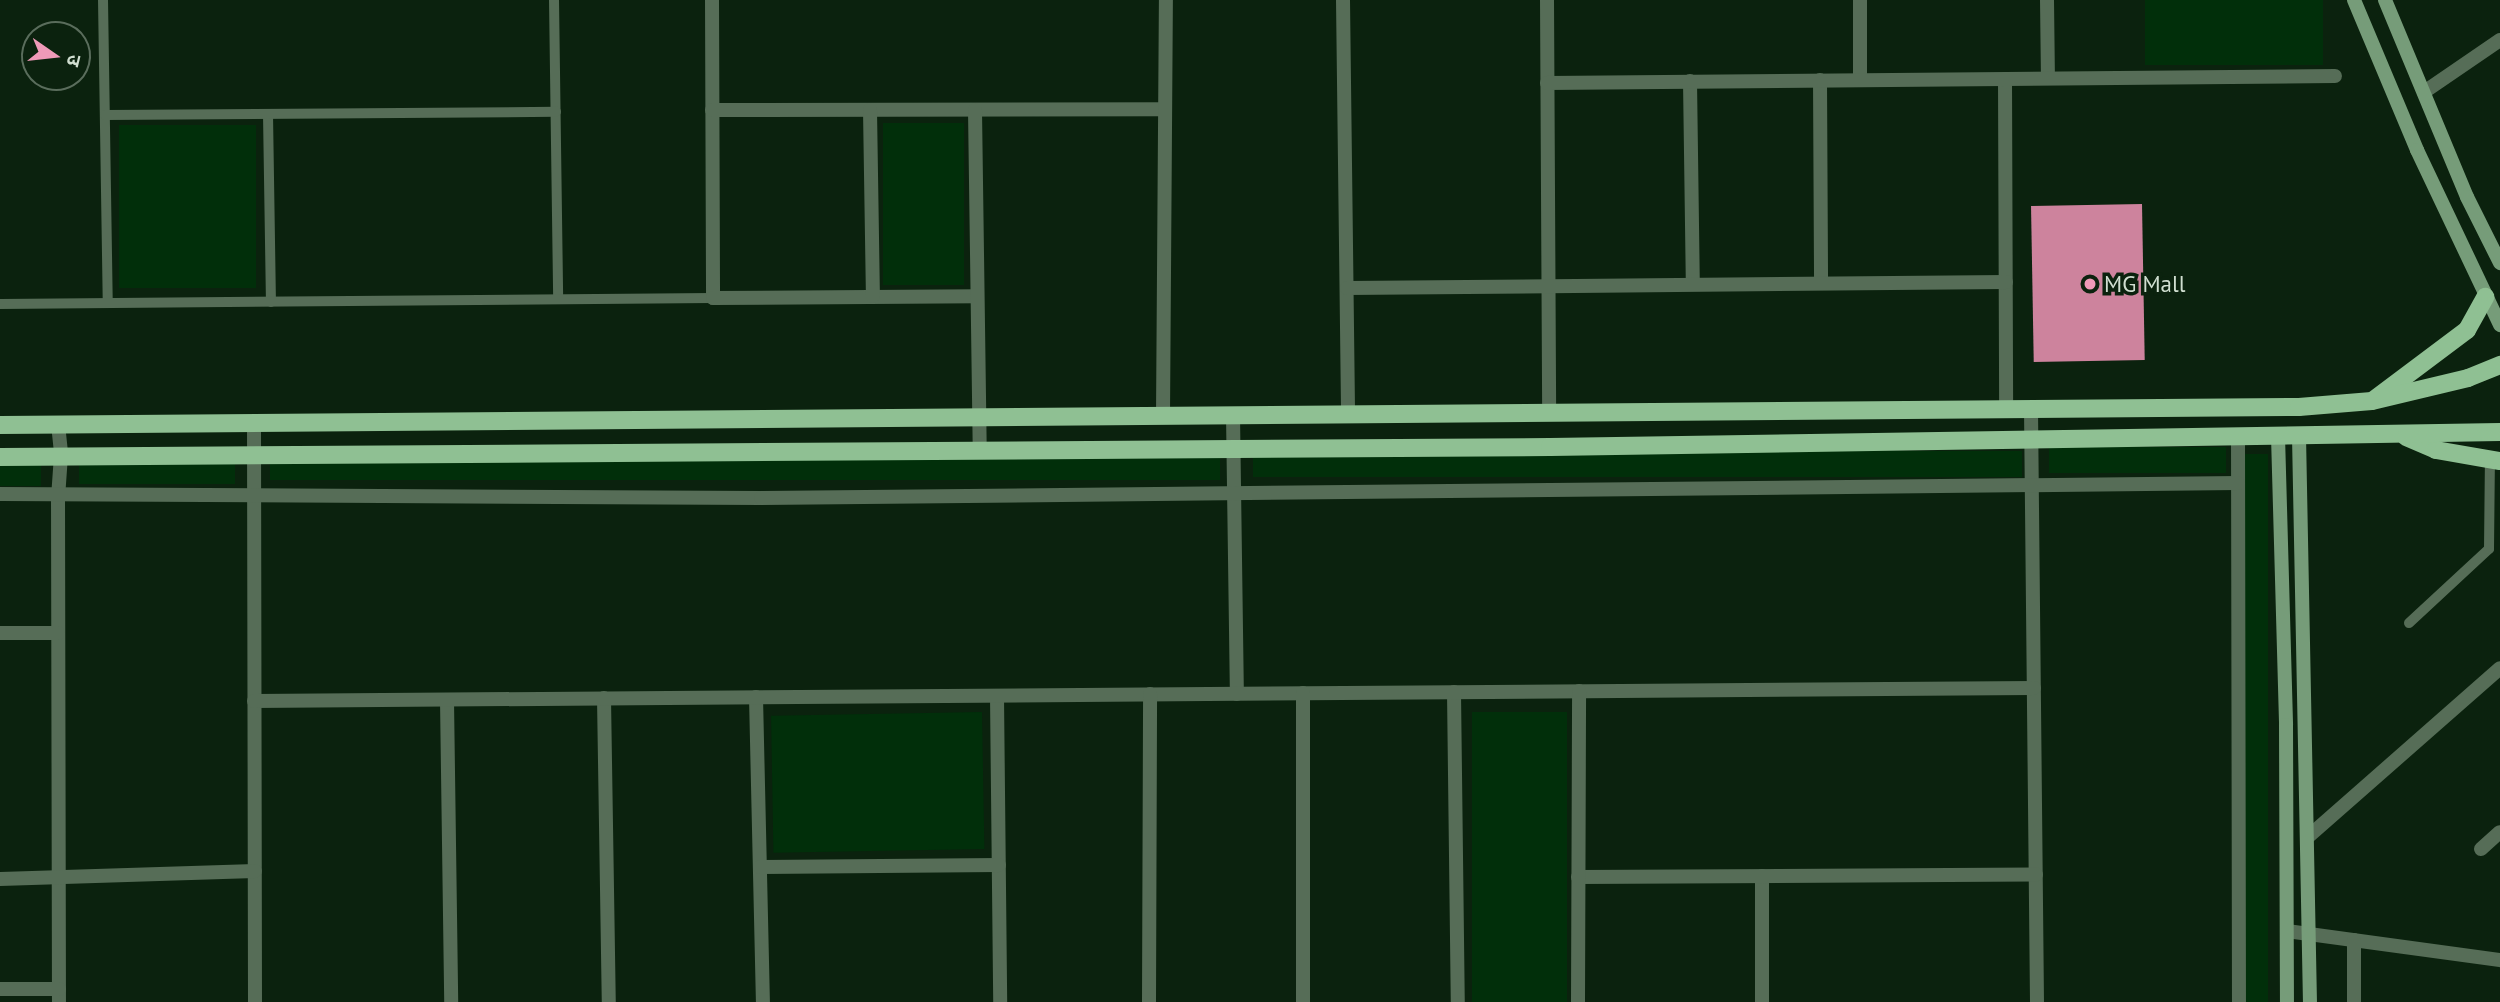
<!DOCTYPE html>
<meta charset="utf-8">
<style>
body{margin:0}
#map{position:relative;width:2500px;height:1002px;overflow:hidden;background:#0b220e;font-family:"PT Sans","Noto Sans Devanagari",sans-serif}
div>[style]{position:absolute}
.green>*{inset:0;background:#012f0a;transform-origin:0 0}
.building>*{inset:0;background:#cd839d;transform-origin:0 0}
.lane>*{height:10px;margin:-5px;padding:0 5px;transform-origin:5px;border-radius:5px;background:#566d57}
.street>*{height:14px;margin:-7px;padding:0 7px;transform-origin:7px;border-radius:7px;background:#566d57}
.secondary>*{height:14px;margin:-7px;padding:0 7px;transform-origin:7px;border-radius:7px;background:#769c79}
.primary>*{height:18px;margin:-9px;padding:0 9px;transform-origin:9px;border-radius:9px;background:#8fc093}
.dots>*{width:19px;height:19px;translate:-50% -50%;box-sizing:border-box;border:4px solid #0b220e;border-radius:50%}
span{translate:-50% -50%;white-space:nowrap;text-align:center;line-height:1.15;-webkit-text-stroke:7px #0b220e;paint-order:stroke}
.poi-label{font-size:23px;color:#d0ded0}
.left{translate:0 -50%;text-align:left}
.north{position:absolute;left:21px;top:21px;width:70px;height:70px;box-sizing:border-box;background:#0b220e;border:2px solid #5a6d5c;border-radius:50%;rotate:104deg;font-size:19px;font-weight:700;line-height:28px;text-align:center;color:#d0ded0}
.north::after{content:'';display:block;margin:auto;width:24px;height:32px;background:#ef9ab8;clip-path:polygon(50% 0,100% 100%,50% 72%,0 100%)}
</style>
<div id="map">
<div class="green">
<i style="left:2145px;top:0;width:178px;height:65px"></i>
<i style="left:964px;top:123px;width:162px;height:81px;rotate:90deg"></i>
<i style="left:119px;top:125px;width:137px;height:163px"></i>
<i style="left:2226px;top:447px;width:26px;height:177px;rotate:90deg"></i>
<i style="left:2022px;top:451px;width:26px;height:769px;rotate:90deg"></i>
<i style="left:2243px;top:454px;width:25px;height:548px"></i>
<i style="left:1220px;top:455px;width:25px;height:950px;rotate:90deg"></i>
<i style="left:235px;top:461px;width:23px;height:156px;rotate:90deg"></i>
<i style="left:41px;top:462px;width:24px;height:41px;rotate:90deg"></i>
<i style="left:982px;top:712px;width:137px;height:211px;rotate:89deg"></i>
<i style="left:1567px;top:712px;width:290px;height:95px;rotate:90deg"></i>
</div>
<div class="building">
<i style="left:2142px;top:204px;width:156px;height:111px;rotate:89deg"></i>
</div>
<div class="lane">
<i style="left:103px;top:0;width:303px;rotate:89.1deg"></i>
<i style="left:554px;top:0;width:299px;rotate:89.2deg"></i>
<i style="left:268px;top:114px;width:188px;rotate:89.1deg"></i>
<i style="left:105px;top:115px;width:451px;rotate:-0.4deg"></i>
<i style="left:0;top:304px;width:713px;rotate:-0.48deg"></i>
<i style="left:2409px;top:623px;width:109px;rotate:-42.8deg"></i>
<i style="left:2489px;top:549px;width:89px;rotate:-89.4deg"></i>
</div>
<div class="street">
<i style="left:712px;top:0;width:298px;rotate:89.8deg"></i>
<i style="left:713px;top:298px;width:264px;rotate:-0.4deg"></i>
<i style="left:1343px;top:0;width:414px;rotate:89.3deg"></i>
<i style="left:1547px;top:0;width:413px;rotate:89.7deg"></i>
<i style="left:2047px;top:0;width:78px;rotate:89.3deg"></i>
<i style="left:1860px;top:79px;width:79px;rotate:-90deg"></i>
<i style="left:2005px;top:79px;width:331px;rotate:89.8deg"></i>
<i style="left:1820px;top:80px;width:203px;rotate:89.7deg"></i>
<i style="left:1690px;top:81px;width:203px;rotate:89.2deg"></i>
<i style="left:1547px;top:83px;width:788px;rotate:-0.51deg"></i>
<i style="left:2424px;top:92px;width:92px;rotate:-34.4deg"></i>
<i style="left:712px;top:110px;width:453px;rotate:-0.1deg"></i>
<i style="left:870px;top:110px;width:186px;rotate:89.1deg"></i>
<i style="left:975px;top:110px;width:339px;rotate:89.2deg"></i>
<i style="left:1347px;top:288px;width:659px;rotate:-0.52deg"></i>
<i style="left:2031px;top:409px;width:593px;rotate:89.42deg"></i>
<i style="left:1233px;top:415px;width:279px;rotate:89.2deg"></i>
<i style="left:1163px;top:416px;width:416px;rotate:-89.6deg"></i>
<i style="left:254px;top:423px;width:579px;rotate:89.9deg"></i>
<i style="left:58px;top:424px;width:31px;rotate:84deg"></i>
<i style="left:61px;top:455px;width:39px;rotate:94deg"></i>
<i style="left:58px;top:494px;width:508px;rotate:89.89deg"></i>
<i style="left:2238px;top:436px;width:566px;rotate:89.9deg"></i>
<i style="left:0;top:494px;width:761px;rotate:0.3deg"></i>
<i style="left:761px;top:498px;width:1477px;rotate:-0.58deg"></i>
<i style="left:0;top:633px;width:58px"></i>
<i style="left:1454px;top:692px;width:310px;rotate:89.3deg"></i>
<i style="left:997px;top:696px;width:306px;rotate:89.4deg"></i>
<i style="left:756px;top:697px;width:305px;rotate:88.7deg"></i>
<i style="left:604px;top:698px;width:304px;rotate:89.1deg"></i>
<i style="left:447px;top:700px;width:302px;rotate:89.2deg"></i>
<i style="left:254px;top:701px;width:1780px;rotate:-0.42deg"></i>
<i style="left:2309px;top:836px;width:254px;rotate:-41.3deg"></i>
<i style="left:2481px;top:849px;width:25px;rotate:-42deg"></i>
<i style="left:760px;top:867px;width:239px;rotate:-0.5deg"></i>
<i style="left:1762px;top:876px;width:126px;rotate:90deg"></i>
<i style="left:1578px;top:877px;width:458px;rotate:-0.3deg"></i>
<i style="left:0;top:879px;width:255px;rotate:-1.8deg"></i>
<i style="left:2287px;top:931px;width:215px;rotate:7.8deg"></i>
<i style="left:2354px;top:940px;width:62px;rotate:90deg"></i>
<i style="left:0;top:989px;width:59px"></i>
<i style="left:1149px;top:1002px;width:308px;rotate:-89.8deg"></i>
<i style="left:1303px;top:1002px;width:309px;rotate:-90deg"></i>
<i style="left:1578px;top:1002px;width:311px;rotate:-89.8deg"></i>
</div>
<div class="secondary">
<i style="left:2354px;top:0;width:163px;rotate:67.2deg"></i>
<i style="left:2417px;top:150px;width:194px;rotate:64.6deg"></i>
<i style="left:2385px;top:0;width:213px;rotate:67.4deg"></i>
<i style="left:2467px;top:197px;width:74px;rotate:63.4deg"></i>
<i style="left:2278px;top:436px;width:289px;rotate:88.4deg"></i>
<i style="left:2286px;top:725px;width:277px;rotate:89.8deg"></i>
<i style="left:2299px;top:436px;width:566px;rotate:88.89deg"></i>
</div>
<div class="primary">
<i style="left:2375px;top:399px;width:115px;rotate:-36.9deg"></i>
<i style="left:2467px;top:330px;width:38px;rotate:-61deg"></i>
<i style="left:0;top:425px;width:2299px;rotate:-0.45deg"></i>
<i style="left:2299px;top:407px;width:73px;rotate:-4.7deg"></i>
<i style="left:2372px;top:401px;width:99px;rotate:-13.5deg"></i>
<i style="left:2468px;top:378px;width:35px;rotate:-22deg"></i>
<i style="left:2406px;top:437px;width:33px;rotate:23deg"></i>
<i style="left:2436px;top:450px;width:65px;rotate:9.8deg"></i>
<i style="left:0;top:457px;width:1550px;rotate:-0.37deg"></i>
<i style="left:1550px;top:447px;width:950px;rotate:-0.9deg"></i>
</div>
<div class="dots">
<i style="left:2090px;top:284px;background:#ef9ab8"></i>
</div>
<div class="poi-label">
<span class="left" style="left:2104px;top:284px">MG Mall</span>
</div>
<div class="north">उ</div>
</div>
